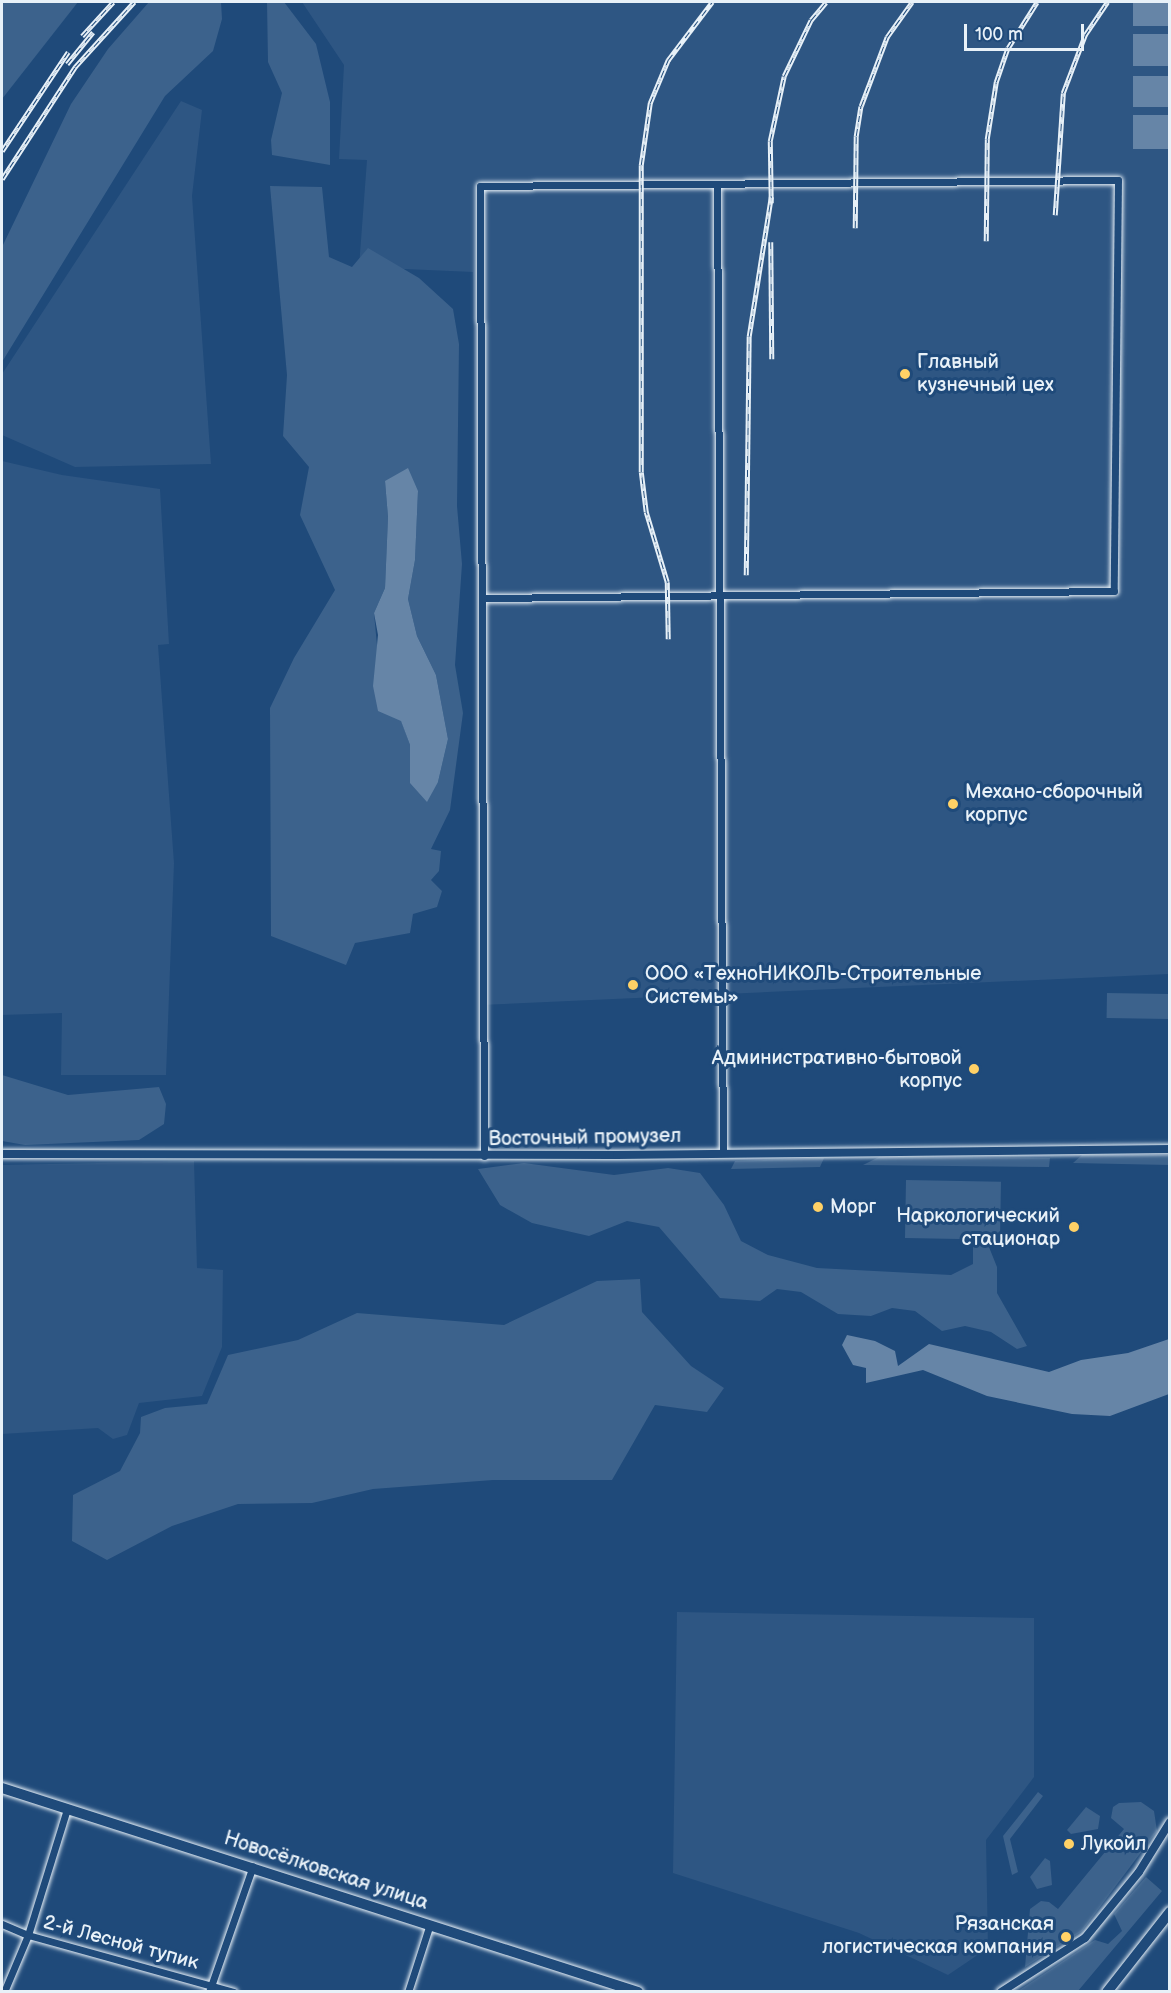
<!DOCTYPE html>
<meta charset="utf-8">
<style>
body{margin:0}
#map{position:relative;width:1171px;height:1993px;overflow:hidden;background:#1f4a7a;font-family:"Balsamiq Sans",sans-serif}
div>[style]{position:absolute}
.built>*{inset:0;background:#2e5683}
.green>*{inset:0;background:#3c628c;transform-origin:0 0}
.water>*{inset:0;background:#6685a7;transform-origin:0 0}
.roads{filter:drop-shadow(0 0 2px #e8f1f8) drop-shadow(0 0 2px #e8f1f8)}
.minor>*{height:7px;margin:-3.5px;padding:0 3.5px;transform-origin:3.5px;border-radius:3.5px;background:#1f4a7a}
.tertiary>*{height:8px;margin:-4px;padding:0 4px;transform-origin:4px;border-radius:4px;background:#1f4a7a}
.primary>*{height:10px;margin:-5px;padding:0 5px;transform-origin:5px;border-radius:5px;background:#1f4a7a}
.trunk>*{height:10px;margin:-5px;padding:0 5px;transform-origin:5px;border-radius:5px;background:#1f4a7a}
.rail>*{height:4.5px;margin-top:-2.25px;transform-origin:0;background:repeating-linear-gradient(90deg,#1f4a7a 0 7px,#e8f1f8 0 14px);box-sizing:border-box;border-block:2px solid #e8f1f8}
.dots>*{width:16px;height:16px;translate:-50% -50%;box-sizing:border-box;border:3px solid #1f4a7a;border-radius:50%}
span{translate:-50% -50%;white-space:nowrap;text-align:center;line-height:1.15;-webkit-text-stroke:6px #1f4a7a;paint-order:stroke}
.poi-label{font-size:20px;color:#e8f1f8}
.left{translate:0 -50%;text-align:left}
.right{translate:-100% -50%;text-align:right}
.street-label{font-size:20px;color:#e8f1f8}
.frame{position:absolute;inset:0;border:3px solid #e8f1f8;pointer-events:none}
.scale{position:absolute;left:964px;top:24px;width:120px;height:27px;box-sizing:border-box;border:3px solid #e8f1f8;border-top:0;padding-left:8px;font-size:18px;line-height:21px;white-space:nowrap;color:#e8f1f8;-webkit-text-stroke:4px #1f4a7a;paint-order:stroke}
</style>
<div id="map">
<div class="built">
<i style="clip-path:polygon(302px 2px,1169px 2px,1169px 974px,480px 1005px,473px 272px,359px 267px,367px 160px,339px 159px,344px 65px)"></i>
<i style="clip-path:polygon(181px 101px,202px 110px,192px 196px,211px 464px,75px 467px,2px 435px,2px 374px)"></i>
<i style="clip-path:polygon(2px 461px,62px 475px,160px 489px,169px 644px,158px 645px,174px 863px,166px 1075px,61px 1075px,62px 1013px,2px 1015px)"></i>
<i style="clip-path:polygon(194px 1161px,197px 1268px,223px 1270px,222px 1347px,202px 1396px,139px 1403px,127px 1435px,113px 1439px,98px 1428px,2px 1434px,2px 1165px)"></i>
<i style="clip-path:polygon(677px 1612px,1034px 1618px,1034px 1777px,986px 1840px,988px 1948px,948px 1975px,859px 1933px,673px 1873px)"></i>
</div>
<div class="green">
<i style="clip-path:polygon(2px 2px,78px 2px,2px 99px)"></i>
<i style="clip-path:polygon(149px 2px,221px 2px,222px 19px,213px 51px,165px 96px,2px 362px,2px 247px,71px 104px,108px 49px)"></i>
<i style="clip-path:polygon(267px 2px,284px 2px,316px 44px,330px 102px,330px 165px,272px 155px,271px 140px,282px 93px,268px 62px)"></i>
<i style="clip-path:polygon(evenodd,270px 186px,322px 187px,329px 257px,352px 267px,368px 248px,419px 278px,453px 309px,459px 344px,457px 506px,462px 564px,455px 665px,463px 713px,450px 810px,431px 849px,441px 851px,439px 871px,431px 880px,442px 891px,437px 907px,413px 914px,410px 933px,355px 943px,346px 965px,271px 936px,270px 708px,294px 658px,335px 590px,300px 515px,309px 467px,283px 436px,287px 375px,270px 186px,385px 481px,418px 491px,415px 560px,408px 599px,417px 636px,436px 675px,448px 739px,438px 782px,410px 783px,410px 745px,378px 656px,374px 613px,385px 588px,388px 517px,385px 481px)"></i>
<i style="left:1107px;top:993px;width:62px;height:25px;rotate:1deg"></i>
<i style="clip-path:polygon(2px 1075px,68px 1095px,159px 1087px,166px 1104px,164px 1124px,139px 1140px,25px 1145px,2px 1141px)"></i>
<i style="clip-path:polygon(1082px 1155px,1169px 1155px,1169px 1165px,1073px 1163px)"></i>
<i style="clip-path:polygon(879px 1157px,1050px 1158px,1049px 1167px,863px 1165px)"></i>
<i style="clip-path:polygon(824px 1158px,820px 1167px,731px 1169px,735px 1161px)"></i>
<i style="clip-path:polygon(524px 1163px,614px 1175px,668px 1168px,700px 1173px,724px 1205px,741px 1241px,768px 1255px,817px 1268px,951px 1275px,973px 1264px,973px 1243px,989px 1247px,997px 1267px,997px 1293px,1027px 1346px,1017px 1349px,991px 1332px,965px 1326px,942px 1331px,915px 1311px,892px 1308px,871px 1316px,838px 1314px,801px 1292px,777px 1289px,760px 1301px,720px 1298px,659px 1227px,627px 1221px,589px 1236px,532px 1223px,500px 1205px,478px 1169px)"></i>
<i style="left:906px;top:1180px;width:95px;height:58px;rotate:1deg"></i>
<i style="clip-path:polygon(640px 1279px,642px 1312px,691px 1366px,724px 1388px,707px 1412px,655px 1405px,612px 1480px,493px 1480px,373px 1489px,312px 1503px,238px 1504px,172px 1526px,107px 1560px,72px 1541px,73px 1495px,120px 1471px,140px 1433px,141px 1417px,165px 1408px,207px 1404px,228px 1355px,298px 1340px,357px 1313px,504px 1325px,597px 1281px)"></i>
<i style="clip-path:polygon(1038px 1792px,1043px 1796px,1010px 1839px,1018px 1872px,1012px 1875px,1003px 1836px)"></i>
<i style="clip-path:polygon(1141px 1802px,1154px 1811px,1157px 1831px,1082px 1931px,1025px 1967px,1030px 1909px,1041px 1901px,1049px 1902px,1058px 1909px,1124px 1829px,1111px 1818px,1113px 1807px,1119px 1803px)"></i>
<i style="clip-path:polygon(1086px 1807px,1100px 1816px,1098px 1829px,1071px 1834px,1067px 1830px)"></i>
<i style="clip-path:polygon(1045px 1858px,1050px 1861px,1052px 1885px,1037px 1889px,1030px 1877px)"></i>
<i style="clip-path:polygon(1146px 1877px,1162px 1891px,1078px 1991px,1018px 1991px,1095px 1940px,1108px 1944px,1122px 1931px,1114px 1914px)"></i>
</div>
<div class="water">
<i style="left:1133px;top:2px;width:36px;height:24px"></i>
<i style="left:1169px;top:34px;width:32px;height:36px;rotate:90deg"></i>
<i style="left:1133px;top:76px;width:36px;height:31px"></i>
<i style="left:1169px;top:115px;width:34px;height:36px;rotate:90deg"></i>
<i style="clip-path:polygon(408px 468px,418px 491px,415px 560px,408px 599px,417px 636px,436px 675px,448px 739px,438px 782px,427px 802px,410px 783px,410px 745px,401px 721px,378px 711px,373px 686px,378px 635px,374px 613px,385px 588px,388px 517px,385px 481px)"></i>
<i style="clip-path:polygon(847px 1335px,875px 1341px,895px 1351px,898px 1366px,929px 1344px,1049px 1372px,1081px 1360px,1128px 1353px,1169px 1339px,1169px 1394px,1110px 1416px,1072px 1414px,987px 1396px,923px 1370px,866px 1383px,866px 1368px,853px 1365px,842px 1345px)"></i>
</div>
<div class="roads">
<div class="minor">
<i style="left:717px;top:184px;width:969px;rotate:89.65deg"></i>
<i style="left:484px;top:1156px;width:970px;rotate:-90.24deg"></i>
<i style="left:480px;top:186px;width:638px;rotate:-0.54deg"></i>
<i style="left:1118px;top:180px;width:411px;rotate:90.6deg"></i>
<i style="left:1114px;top:591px;width:629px;rotate:179.36deg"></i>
<i style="left:2px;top:1924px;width:28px;rotate:23deg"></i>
<i style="left:28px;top:1935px;width:213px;rotate:15.5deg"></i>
<i style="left:4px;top:1992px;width:62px;rotate:-67.2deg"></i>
<i style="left:28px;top:1935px;width:132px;rotate:-72.8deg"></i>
<i style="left:209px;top:1992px;width:133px;rotate:-70.8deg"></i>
<i style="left:408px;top:1992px;width:71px;rotate:-72.1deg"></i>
</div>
<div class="tertiary">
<i style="left:2px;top:1154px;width:615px;rotate:0.09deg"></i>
<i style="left:617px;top:1155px;width:553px;rotate:-0.62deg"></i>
<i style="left:1001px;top:1992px;width:100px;rotate:-32.7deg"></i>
<i style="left:1085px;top:1938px;width:85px;rotate:-50.7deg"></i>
<i style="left:1139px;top:1872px;width:59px;rotate:-58.2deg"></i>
</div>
<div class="primary">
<i style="left:2px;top:1788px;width:668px;rotate:17.78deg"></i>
</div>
<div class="trunk">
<i style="left:1107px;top:1992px;width:102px;rotate:-51.8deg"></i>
</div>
</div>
<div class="rail">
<i style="left:82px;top:36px;width:46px;rotate:-47.6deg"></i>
<i style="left:67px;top:64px;width:41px;rotate:-50.9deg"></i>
<i style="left:2px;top:151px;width:119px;rotate:-56.3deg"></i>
<i style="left:2px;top:179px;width:134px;rotate:-56.9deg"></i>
<i style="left:75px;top:67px;width:88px;rotate:-47.8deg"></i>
<i style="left:771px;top:203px;width:62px;rotate:-90.9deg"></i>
<i style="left:770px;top:141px;width:66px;rotate:-77.8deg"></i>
<i style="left:784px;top:76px;width:62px;rotate:-64.3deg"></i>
<i style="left:811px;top:20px;width:23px;rotate:-50deg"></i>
<i style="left:1055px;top:215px;width:122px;rotate:-86.2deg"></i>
<i style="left:1063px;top:93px;width:62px;rotate:-69.2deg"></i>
<i style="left:1085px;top:35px;width:40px;rotate:-56deg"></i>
<i style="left:855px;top:228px;width:92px;rotate:-89.4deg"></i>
<i style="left:856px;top:136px;width:30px;rotate:-81deg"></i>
<i style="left:861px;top:106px;width:74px;rotate:-69.4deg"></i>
<i style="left:887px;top:37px;width:43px;rotate:-54.5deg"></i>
<i style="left:986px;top:241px;width:102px;rotate:-89.4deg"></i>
<i style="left:987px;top:139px;width:58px;rotate:-81deg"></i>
<i style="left:996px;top:82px;width:36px;rotate:-71deg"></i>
<i style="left:1008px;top:48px;width:54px;rotate:-57.8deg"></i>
<i style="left:771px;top:242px;width:117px;rotate:89.5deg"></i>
<i style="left:746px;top:575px;width:239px;rotate:-89.3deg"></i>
<i style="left:749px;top:336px;width:141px;rotate:-81deg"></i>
<i style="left:668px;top:639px;width:57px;rotate:-91deg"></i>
<i style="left:667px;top:582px;width:73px;rotate:-106.7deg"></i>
<i style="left:646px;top:512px;width:40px;rotate:-97.1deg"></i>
<i style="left:641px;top:472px;width:307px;rotate:-90deg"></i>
<i style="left:641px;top:165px;width:63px;rotate:-81.7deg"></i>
<i style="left:650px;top:103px;width:47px;rotate:-67.3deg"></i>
<i style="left:668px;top:60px;width:73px;rotate:-52.8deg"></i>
</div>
<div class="dots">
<i style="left:905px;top:374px;background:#ffd166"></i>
<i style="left:953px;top:804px;background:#ffd166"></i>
<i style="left:633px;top:985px;background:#ffd166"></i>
<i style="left:974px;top:1069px;background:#ffd166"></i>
<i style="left:818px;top:1207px;background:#ffd166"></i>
<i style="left:1074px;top:1227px;background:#ffd166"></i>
<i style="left:1069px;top:1844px;background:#ffd166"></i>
<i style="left:1066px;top:1937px;background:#ffd166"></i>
</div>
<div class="poi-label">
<span class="left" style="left:917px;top:374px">Главный<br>кузнечный цех</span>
<span class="left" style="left:965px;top:804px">Механо-сборочный<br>корпус</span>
<span class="left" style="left:645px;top:986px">ООО «ТехноНИКОЛЬ-Строительные<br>Системы»</span>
<span class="right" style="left:962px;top:1070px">Административно-бытовой<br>корпус</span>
<span class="left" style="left:830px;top:1207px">Морг</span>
<span class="right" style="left:1060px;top:1228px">Наркологический<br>стационар</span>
<span class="left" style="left:1081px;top:1844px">Лукойл</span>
<span class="right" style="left:1054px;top:1936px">Рязанская<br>логистическая компания</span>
</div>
<div class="street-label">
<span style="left:585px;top:1138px;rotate:-1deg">Восточный промузел</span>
<span style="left:326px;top:1871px;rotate:18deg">Новосёлковская улица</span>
<span style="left:121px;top:1943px;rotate:15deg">2-й Лесной тупик</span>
</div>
<div class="frame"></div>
<div class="scale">100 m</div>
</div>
